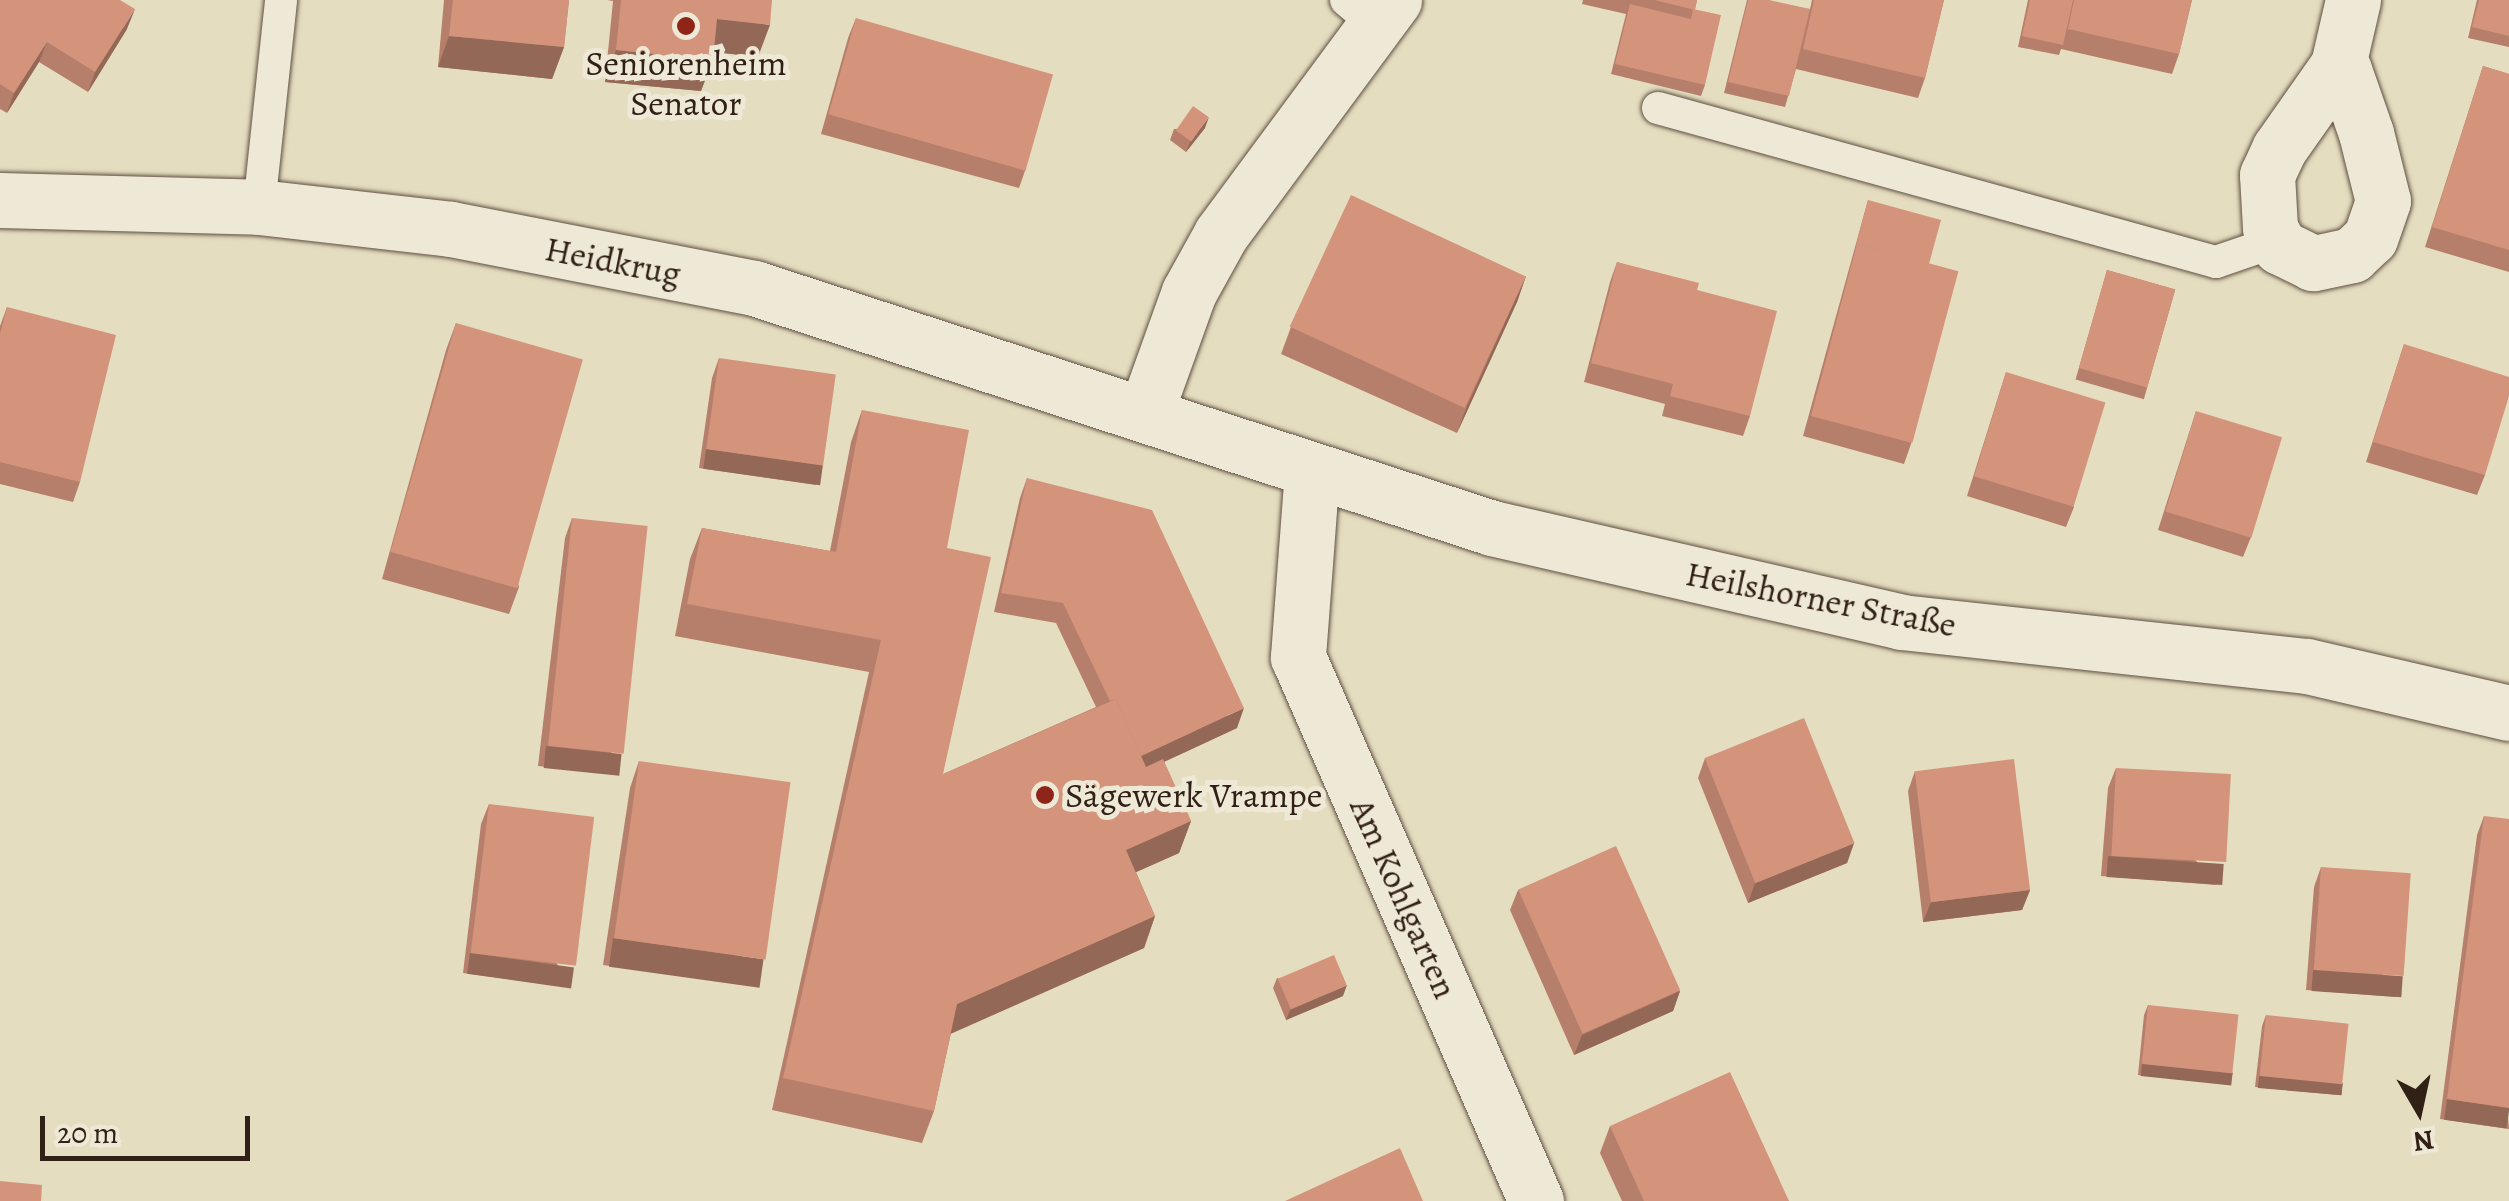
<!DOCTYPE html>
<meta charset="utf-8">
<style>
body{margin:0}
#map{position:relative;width:2509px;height:1201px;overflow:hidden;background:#e5ddc0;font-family:Alegreya,serif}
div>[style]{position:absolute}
.roads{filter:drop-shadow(0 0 2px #5e4f40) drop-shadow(0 0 2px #5e4f40)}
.lane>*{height:32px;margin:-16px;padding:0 16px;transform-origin:16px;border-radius:16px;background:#eee9d6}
.street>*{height:55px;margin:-27.5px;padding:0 27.5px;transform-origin:27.5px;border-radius:27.5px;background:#eee9d6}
.secondary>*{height:55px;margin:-27.5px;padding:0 27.5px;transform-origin:27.5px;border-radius:27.5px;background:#eee9d6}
.wall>*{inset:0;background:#b67f6b;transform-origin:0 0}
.shaded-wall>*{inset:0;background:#946857;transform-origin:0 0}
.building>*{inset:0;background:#d4947c;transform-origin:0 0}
.dots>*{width:28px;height:28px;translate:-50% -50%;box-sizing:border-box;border:5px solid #eee9d6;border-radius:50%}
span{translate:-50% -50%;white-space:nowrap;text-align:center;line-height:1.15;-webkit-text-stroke:10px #eee9d6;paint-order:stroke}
.poi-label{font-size:35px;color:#312016}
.left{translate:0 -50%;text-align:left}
.street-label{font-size:35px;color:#312016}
.north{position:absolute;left:2369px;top:1061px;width:100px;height:100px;-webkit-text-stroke:8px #eee9d6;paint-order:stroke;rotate:171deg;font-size:28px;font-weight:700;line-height:40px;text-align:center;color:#312016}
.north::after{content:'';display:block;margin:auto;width:35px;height:45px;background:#312016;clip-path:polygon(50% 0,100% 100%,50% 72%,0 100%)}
.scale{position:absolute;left:40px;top:1116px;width:210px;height:45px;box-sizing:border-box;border:5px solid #312016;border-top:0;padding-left:12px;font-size:30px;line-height:35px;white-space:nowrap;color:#312016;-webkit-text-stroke:8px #eee9d6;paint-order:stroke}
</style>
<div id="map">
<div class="roads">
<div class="lane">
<i style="left:1346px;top:0;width:38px;rotate:40deg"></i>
<i style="left:1658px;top:108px;width:579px;rotate:15.43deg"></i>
<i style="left:2216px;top:262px;width:65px;rotate:-19deg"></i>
<i style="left:259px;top:207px;width:208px;rotate:-83.9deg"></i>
</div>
<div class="street">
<i style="left:2338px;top:65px;width:8px;rotate:40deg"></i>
<i style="left:2344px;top:70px;width:67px;rotate:70.8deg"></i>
<i style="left:2366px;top:133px;width:70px;rotate:76deg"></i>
<i style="left:2383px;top:201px;width:39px;rotate:109deg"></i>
<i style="left:2370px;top:238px;width:25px;rotate:137deg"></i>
<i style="left:2352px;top:255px;width:40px;rotate:168deg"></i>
<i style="left:2313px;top:263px;width:37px;rotate:-154deg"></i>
<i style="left:2280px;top:247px;width:21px;rotate:-118deg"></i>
<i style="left:2270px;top:228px;width:53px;rotate:-93.2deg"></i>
<i style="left:2267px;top:175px;width:29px;rotate:-65deg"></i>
<i style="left:2279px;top:149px;width:103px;rotate:-54.9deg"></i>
<i style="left:2338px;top:65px;width:67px;rotate:-77deg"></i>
<i style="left:1145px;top:414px;width:130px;rotate:-70.2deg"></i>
<i style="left:1189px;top:292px;width:66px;rotate:-61.1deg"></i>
<i style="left:1221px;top:234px;width:291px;rotate:-53.5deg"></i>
<i style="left:1312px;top:470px;width:188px;rotate:94.3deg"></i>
<i style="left:1298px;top:657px;width:594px;rotate:66.37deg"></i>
</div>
<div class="secondary">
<i style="left:0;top:200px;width:259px;rotate:1.5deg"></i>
<i style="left:259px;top:207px;width:193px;rotate:6.5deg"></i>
<i style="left:451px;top:229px;width:309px;rotate:11deg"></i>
<i style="left:754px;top:288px;width:776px;rotate:18.01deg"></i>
<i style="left:1492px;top:528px;width:420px;rotate:12.9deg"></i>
<i style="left:1901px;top:622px;width:408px;rotate:6.2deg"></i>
<i style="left:2307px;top:666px;width:207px;rotate:13.1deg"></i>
</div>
</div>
<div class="wall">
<i style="clip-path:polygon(0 0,127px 29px,88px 92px,39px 62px,7px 113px,0 109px)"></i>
<i style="clip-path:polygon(444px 0,569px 0,564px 47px,552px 79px,438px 67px)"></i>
<i style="clip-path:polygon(607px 0,772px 0,758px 57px,714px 52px,701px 91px,605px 82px,613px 1px)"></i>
<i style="clip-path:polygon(1583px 0,1697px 0,1695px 9px,1705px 85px,1701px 96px,1611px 74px,1626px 14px,1582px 4px)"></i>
<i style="clip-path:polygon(1747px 0,1810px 9px,1812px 0,1944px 0,1925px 78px,1918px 98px,1796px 69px,1785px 107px,1724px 93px)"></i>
<i style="clip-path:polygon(2028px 0,2192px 0,2179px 54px,2172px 74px,2061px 49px,2059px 55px,2018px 47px)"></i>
<i style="clip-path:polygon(2477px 0,2509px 0,2509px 47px,2468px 38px)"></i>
<i style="clip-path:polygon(856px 18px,1026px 168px,1019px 188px,821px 134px,848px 38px)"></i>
<i style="clip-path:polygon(2483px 66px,2509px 74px,2509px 272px,2425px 247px)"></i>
<i style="clip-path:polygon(1205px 128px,1186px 152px,1170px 140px,1174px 129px)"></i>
<i style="clip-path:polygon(1868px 200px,1929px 264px,1911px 444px,1904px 464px,1803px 436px)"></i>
<i style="clip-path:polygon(1617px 262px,1697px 290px,1750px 416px,1743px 436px,1662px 416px,1665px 404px,1584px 382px,1610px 282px)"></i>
<i style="left:2107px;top:270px;width:71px;height:114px;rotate:16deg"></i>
<i style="clip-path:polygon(1526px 276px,1517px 302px,1457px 433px,1281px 354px,1291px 327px)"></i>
<i style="clip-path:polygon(7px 307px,80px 482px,73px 502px,0 484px,0 326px)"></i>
<i style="clip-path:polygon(456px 323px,519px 587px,509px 614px,382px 579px,446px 350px)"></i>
<i style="clip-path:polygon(2404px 344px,2485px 475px,2477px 495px,2366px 462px)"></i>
<i style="clip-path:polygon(719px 358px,823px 465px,816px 485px,699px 468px,712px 378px)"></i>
<i style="clip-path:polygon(2006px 372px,2074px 507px,2066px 527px,1967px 496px)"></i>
<i style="clip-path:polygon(862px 410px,947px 548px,943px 774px,1096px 707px,1056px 623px,994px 612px,1020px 498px,1027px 478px,1237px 728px,1164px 762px,1191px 821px,1179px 853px,1136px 872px,1155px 916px,1144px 948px,951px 1033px,934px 1111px,922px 1143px,772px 1110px,869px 672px,675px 636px,690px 559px,702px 528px,830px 551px,851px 442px)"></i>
<i style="clip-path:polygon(2196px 411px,2251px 537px,2243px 557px,2158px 530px)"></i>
<i style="clip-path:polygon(572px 518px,615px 774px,538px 766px,565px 538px)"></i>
<i style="clip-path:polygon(1705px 758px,1854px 843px,1847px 863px,1748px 903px,1698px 778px)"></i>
<i style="clip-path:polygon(639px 761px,754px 986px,603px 965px,630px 788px)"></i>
<i style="clip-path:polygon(2116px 768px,2217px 885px,2101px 876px,2108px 788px)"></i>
<i style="clip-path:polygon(1915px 771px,2030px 890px,2022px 910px,1923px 922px,1908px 791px)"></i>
<i style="clip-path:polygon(489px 804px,567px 987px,463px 973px,481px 824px)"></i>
<i style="clip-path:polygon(2484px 816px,2509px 1129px,2440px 1119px,2477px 835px)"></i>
<i style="clip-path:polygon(2321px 867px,2396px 997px,2306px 990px,2314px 887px)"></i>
<i style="clip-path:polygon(1518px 890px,1680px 991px,1673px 1011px,1574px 1055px,1510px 910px)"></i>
<i style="clip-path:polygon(1277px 978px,1343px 996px,1286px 1020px,1273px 988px)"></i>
<i style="clip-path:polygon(2148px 1005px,2233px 1073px,2229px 1084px,2138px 1075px,2144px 1015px)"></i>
<i style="clip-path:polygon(2266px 1015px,2343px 1084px,2339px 1095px,2255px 1087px,2262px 1026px)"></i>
<i style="clip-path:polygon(1610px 1126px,1789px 1201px,1622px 1201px,1600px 1153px)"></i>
</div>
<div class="shaded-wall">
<i style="clip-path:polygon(135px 9px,127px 29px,88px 92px,95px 72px)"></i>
<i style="clip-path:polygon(717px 19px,770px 25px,758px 57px,706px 51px)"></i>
<i style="clip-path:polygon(449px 36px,564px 47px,552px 79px,438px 67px)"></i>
<i style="clip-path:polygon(47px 42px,39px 62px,7px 113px,14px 93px)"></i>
<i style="clip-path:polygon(616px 50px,713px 60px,701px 91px,605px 82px)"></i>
<i style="clip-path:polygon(1209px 117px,1205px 128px,1186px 152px,1190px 142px)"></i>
<i style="clip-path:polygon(1526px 276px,1517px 302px,1457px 433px,1467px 406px)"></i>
<i style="left:706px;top:449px;width:118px;height:20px;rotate:8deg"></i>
<i style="clip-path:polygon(1244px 708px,1237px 728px,1129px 778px,1137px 758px)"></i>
<i style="left:546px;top:746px;width:76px;height:22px;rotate:6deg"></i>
<i style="clip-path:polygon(1191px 821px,1179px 853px,1114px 882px,1126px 850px)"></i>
<i style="clip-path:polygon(1854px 843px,1847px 863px,1748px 903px,1755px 883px)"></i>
<i style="left:2108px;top:856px;width:116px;height:21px;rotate:4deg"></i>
<i style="clip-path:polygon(2030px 890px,2022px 910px,1923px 922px,1931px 902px)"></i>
<i style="clip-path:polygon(1155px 916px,1144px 948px,946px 1036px,957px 1004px)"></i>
<i style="left:613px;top:938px;width:152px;height:29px;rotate:8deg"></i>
<i style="left:470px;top:953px;width:105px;height:21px;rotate:8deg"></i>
<i style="left:2313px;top:970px;width:90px;height:21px;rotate:4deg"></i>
<i style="clip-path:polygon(1347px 985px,1343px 996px,1286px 1020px,1290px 1010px)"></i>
<i style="clip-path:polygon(1680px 991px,1673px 1011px,1574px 1055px,1582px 1035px)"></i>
<i style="left:2142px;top:1064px;width:91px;height:12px;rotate:6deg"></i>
<i style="left:2259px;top:1076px;width:84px;height:12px;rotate:5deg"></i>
<i style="left:2447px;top:1099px;width:63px;height:21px;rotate:8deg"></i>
</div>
<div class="building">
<i style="clip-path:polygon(0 0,120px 0,135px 9px,95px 72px,47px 42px,14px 93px,0 84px)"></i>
<i style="clip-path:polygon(453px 0,569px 0,564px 47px,449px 36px)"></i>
<i style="clip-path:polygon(621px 0,772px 0,770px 25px,717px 19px,713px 60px,616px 50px)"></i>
<i style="clip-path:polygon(1655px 0,1697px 0,1695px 10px)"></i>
<i style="clip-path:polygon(1748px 0,1769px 0,1810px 9px,1789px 96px,1728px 82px)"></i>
<i style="clip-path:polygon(1814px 0,1944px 0,1925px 78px,1803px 49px)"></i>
<i style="clip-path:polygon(2030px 0,2073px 0,2063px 45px,2022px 36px)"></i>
<i style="clip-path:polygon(2074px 0,2192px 0,2179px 54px,2068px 29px)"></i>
<i style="clip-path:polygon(2479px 0,2509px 0,2509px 36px,2472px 27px)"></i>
<i style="clip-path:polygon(1630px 4px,1691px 19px,1693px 9px,1721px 15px,1705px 85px,1615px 64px)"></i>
<i style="left:856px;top:18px;width:205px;height:100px;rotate:16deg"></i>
<i style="clip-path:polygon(2483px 66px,2509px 74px,2509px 250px,2432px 227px)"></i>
<i style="left:1193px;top:106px;width:19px;height:30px;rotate:35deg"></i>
<i style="left:1351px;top:195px;width:193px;height:145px;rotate:25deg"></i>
<i style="clip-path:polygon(1868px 200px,1941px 220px,1929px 264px,1857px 244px,1854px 253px)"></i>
<i style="left:1857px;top:244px;width:105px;height:178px;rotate:15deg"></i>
<i style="clip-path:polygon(1617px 262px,1699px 283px,1697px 290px,1777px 311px,1750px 416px,1670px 396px,1673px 384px,1591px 363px)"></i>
<i style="left:2107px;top:270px;width:71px;height:102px;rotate:16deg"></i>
<i style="clip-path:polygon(7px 307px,116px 335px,80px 482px,0 462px,0 334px)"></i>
<i style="left:456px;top:323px;width:132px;height:238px;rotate:16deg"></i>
<i style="clip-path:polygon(2404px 344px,2509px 377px,2509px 396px,2485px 475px,2373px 442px)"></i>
<i style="left:719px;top:358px;width:118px;height:92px;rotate:8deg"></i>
<i style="left:2006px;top:372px;width:104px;height:109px;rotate:17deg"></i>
<i style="clip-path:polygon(862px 410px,969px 430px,947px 548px,991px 557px,943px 774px,1116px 699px,1146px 767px,1163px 759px,1191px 821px,1126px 850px,1155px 916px,957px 1004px,934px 1111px,783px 1078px,881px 640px,687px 604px,702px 528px,836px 552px)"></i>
<i style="left:2196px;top:411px;width:90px;height:105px;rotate:17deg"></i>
<i style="clip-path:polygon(1027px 478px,1152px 510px,1244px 708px,1141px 756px,1116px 699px,1110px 701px,1063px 603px,1001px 593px)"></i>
<i style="left:572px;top:518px;width:76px;height:229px;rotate:6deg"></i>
<i style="left:1804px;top:718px;width:135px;height:107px;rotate:68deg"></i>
<i style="left:2014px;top:759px;width:132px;height:100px;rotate:83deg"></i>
<i style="left:639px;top:761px;width:153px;height:179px;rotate:8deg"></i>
<i style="left:2116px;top:768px;width:115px;height:88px;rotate:3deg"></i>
<i style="left:489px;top:804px;width:106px;height:150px;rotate:7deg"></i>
<i style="clip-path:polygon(2484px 816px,2509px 819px,2509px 1108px,2447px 1099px)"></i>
<i style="left:1616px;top:846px;width:158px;height:107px;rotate:66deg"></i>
<i style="left:2321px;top:867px;width:90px;height:103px;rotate:4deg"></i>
<i style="left:1334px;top:955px;width:33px;height:61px;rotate:67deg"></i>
<i style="left:2148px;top:1005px;width:91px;height:59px;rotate:6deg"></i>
<i style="left:2266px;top:1015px;width:83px;height:61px;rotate:6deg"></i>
<i style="clip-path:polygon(1730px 1072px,1789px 1201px,1644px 1201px,1610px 1126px)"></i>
<i style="clip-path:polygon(1400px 1148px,1423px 1201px,1285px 1201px)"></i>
<i style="clip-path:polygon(0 1181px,42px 1185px,41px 1201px,0 1201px)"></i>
</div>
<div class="dots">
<i style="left:686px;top:26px;background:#8f2418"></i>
<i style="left:1045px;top:795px;background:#8f2418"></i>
</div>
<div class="poi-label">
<span style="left:686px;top:83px">Seniorenheim<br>Senator</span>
<span class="left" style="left:1065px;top:795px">Sägewerk Vrampe</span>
</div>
<div class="street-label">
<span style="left:613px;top:261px;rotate:11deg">Heidkrug</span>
<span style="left:1821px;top:599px;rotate:11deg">Heilshorner Straße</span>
<span style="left:1404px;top:898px;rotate:66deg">Am Kohlgarten</span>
</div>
<div class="north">N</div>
<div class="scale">20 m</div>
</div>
